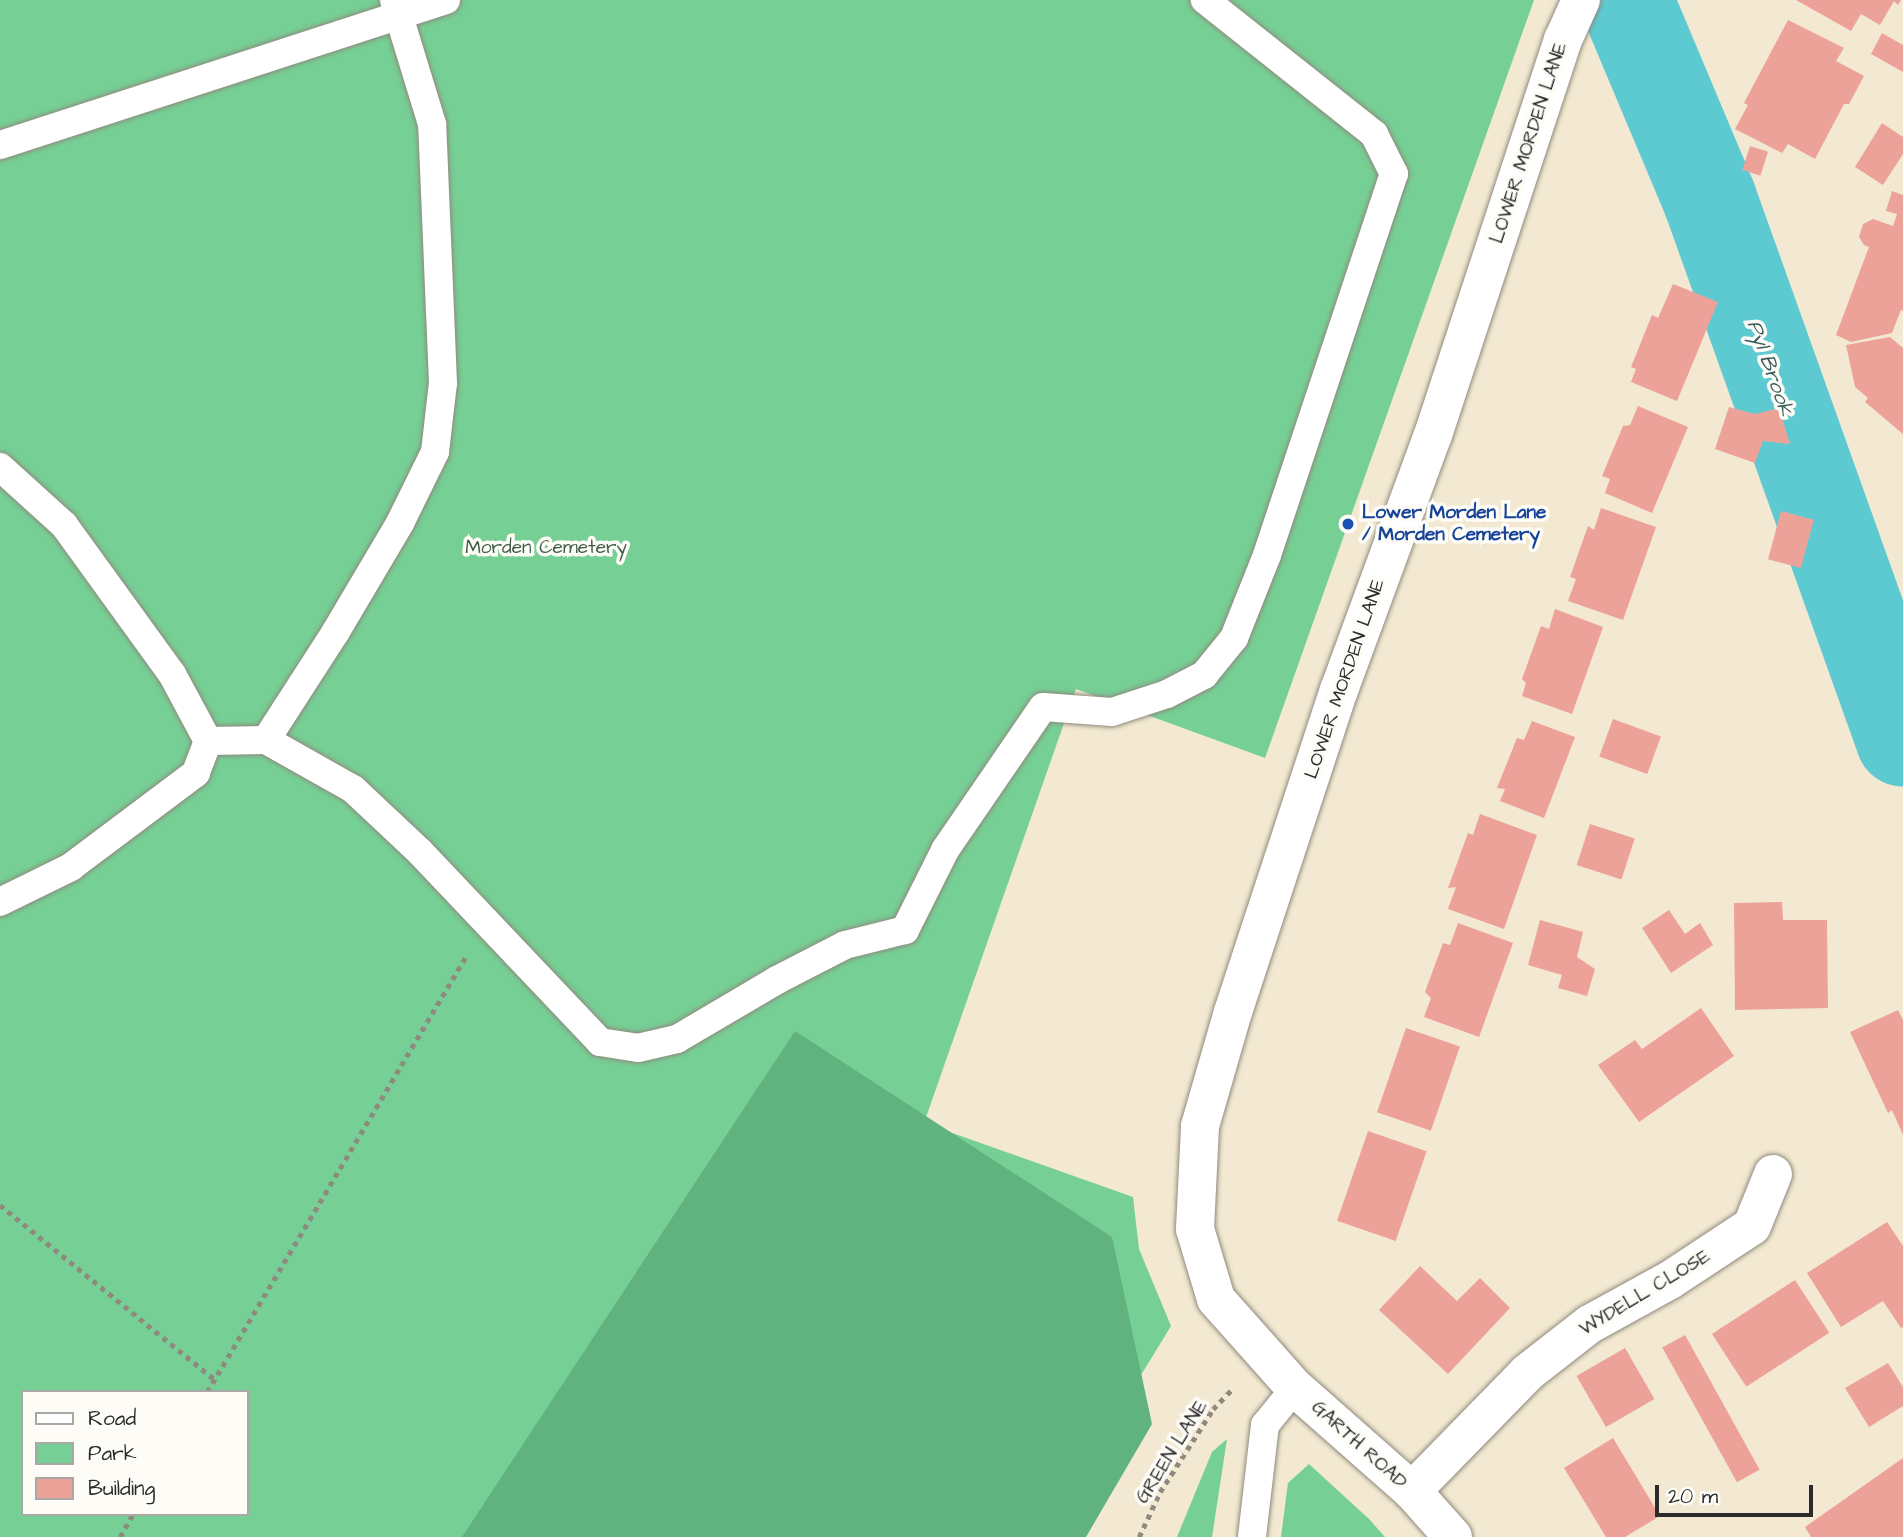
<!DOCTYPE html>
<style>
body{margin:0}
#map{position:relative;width:1903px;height:1537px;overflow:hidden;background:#f3e8d1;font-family:"Architects Daughter",sans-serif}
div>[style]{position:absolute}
.green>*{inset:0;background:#76cf95}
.forest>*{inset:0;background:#60b27e}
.river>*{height:94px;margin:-47px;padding:0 47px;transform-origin:47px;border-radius:47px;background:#5dcad2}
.building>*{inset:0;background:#eda299;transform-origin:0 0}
.path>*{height:4.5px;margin-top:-2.25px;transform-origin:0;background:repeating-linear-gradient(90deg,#8f8a7e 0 5px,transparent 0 10px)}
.roads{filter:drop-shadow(0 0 2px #8f8a7e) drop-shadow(0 0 2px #8f8a7e)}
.service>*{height:28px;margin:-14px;padding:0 14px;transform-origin:14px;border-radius:14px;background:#fff}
.minor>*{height:38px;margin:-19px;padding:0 19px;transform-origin:19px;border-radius:19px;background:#fff}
.tertiary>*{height:38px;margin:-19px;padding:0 19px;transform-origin:19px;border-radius:19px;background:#fff}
.dots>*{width:19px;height:19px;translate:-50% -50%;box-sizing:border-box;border:4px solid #fdfcf7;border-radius:50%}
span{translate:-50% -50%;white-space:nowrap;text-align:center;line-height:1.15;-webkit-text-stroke:7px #fdfcf7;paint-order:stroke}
.street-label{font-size:19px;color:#2b2b2b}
.transit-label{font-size:19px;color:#164399;font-weight:700}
.left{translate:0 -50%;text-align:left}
.park-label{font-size:19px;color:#425c4b}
.water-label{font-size:21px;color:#3a5b5d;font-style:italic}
.legend{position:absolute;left:21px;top:1390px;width:228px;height:126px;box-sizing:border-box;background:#fdfcf7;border:2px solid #a9a8a5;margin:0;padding:9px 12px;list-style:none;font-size:21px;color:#2b2b2b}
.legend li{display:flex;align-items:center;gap:14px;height:35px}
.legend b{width:35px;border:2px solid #a9a8a5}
.scale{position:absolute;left:1655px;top:1485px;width:158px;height:32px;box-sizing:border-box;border:4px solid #2b2b2b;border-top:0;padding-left:9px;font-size:21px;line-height:24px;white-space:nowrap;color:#2b2b2b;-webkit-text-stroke:5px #fdfcf7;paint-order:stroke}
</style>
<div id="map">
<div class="green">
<i style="clip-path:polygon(evenodd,0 0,1534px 0,1265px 758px,1076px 689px,924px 1123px,1133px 1197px,1139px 1249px,1171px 1326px,1042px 1537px,0 1537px,0 0,23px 1392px,247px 1392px,247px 1514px,23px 1514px,23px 1392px)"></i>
<i style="clip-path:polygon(1227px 1439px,1212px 1537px,1177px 1537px,1212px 1452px)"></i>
<i style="clip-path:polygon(1309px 1464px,1369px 1519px,1385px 1537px,1281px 1537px,1288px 1483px)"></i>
</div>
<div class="forest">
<i style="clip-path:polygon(795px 1031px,1112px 1237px,1152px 1424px,1086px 1537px,462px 1537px)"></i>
</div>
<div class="river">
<i style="left:1626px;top:0;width:217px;rotate:67.2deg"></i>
<i style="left:1710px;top:200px;width:573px;rotate:70.33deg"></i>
</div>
<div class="building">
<i style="clip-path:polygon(1796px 0,1901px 0,1898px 5px,1894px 1px,1880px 25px,1861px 14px,1851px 31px)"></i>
<i style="clip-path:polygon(1788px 20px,1844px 48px,1836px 61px,1864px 76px,1849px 104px,1844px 104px,1815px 159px,1788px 144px,1782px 153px,1735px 129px,1748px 105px,1744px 103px)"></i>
<i style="clip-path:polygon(1882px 33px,1903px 45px,1903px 72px,1871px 54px)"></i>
<i style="clip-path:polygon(1882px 123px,1903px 137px,1903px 154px,1883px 185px,1855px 167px)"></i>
<i style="left:1750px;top:146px;width:19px;height:25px;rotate:18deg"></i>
<i style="clip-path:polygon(1892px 191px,1903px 195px,1903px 311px,1901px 310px,1892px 333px,1851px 342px,1836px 335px,1869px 247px,1864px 245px,1859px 237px,1863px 224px,1873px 219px,1893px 226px,1897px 214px,1886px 211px)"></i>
<i style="clip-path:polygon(1673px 284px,1718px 302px,1677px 401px,1631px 382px,1636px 369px,1631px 367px,1652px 315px,1658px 318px)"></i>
<i style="clip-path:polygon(1890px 337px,1903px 348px,1903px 434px,1865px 402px,1868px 398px,1855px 387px,1846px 345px)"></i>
<i style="clip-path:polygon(1638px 406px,1688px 427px,1652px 513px,1605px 493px,1610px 479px,1602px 476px,1623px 426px,1630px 425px)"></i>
<i style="clip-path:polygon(1729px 407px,1755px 414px,1779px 408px,1790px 444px,1763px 441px,1755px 463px,1715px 449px)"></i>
<i style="clip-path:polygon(1601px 508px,1656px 527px,1623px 620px,1568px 601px,1576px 579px,1570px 577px,1588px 526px,1594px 530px)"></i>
<i style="left:1781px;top:511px;width:34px;height:50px;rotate:15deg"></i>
<i style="clip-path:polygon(1555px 609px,1603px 627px,1572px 714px,1522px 696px,1526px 683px,1522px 679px,1541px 626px,1549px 629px)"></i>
<i style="left:1613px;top:719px;width:51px;height:40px;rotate:20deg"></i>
<i style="clip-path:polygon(1532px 721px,1575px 737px,1544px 818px,1500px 801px,1505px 789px,1497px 788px,1517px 738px,1524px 740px)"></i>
<i style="clip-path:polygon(1480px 814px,1537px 835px,1504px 929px,1448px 909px,1456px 887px,1448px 888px,1468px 833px,1473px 835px)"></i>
<i style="left:1590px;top:824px;width:47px;height:43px;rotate:18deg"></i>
<i style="clip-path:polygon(1782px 902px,1783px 920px,1827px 920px,1828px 1008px,1735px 1010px,1734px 903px)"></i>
<i style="clip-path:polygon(1669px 910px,1685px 934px,1700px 923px,1713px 945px,1671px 973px,1642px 928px)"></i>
<i style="clip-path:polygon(1540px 920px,1583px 932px,1577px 957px,1595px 969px,1587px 996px,1558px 988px,1562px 975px,1528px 965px)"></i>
<i style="clip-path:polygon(1458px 923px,1513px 943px,1479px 1037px,1424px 1017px,1431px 998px,1425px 992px,1443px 943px,1450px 945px)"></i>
<i style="clip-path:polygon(1701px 1008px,1734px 1056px,1639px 1122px,1598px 1065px,1635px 1040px,1642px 1049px)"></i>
<i style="clip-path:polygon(1898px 1010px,1903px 1020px,1903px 1135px,1892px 1110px,1888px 1113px,1850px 1032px)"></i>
<i style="left:1406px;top:1028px;width:57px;height:89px;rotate:19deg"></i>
<i style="left:1368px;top:1131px;width:62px;height:95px;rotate:19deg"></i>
<i style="clip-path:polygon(1887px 1222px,1903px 1246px,1903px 1327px,1901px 1328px,1883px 1301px,1841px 1327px,1807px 1273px)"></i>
<i style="clip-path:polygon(1420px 1266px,1457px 1301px,1480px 1278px,1510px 1308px,1448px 1374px,1379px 1310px)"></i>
<i style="left:1795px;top:1280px;width:63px;height:99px;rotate:57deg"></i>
<i style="left:1685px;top:1335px;width:154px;height:26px;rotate:61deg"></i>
<i style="left:1625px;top:1348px;width:59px;height:56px;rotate:60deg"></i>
<i style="clip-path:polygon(1888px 1363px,1903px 1387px,1903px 1406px,1869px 1427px,1845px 1388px)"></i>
<i style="clip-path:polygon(1613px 1438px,1660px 1516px,1625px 1537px,1606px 1537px,1564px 1468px)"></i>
<i style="clip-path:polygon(1903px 1458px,1903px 1537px,1811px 1537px,1805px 1527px)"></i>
</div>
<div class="path">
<i style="left:0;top:1205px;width:276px;rotate:39.1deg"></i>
<i style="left:207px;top:1392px;width:505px;rotate:-59.27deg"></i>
<i style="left:120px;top:1537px;width:26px;rotate:-61deg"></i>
<i style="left:1139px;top:1537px;width:50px;rotate:-65deg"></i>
<i style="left:1160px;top:1492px;width:98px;rotate:-57.4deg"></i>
<i style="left:1213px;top:1409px;width:28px;rotate:-46deg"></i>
</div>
<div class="roads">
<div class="service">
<i style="left:0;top:145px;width:469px;rotate:-18deg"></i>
<i style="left:0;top:467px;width:86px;rotate:42.2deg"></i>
<i style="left:64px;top:525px;width:184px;rotate:54.1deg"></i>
<i style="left:172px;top:674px;width:76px;rotate:61.8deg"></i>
<i style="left:208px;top:741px;width:34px;rotate:111deg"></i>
<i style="left:196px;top:773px;width:156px;rotate:143.1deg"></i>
<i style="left:71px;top:867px;width:79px;rotate:153.8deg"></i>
<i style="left:266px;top:740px;width:100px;rotate:29.4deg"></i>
<i style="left:353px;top:789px;width:92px;rotate:43.2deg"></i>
<i style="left:420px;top:852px;width:262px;rotate:46.5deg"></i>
<i style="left:600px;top:1042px;width:38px;rotate:9deg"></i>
<i style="left:638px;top:1048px;width:40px;rotate:-13deg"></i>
<i style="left:677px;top:1039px;width:116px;rotate:-30.5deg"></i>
<i style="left:777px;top:980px;width:76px;rotate:-27.2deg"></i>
<i style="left:845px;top:945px;width:62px;rotate:-14deg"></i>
<i style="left:905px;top:930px;width:89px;rotate:-63.4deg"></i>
<i style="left:945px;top:850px;width:173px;rotate:-55.6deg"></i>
<i style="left:1043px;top:707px;width:69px;rotate:4.1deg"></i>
<i style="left:1112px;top:712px;width:58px;rotate:-18.1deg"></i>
<i style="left:1167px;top:694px;width:42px;rotate:-27.2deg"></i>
<i style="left:1204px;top:675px;width:48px;rotate:-51deg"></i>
<i style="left:1234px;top:638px;width:89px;rotate:-68.3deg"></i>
<i style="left:1267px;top:555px;width:402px;rotate:-71.6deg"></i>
<i style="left:1394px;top:174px;width:45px;rotate:-116.6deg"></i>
<i style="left:1374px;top:134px;width:216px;rotate:-141.6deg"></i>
<i style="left:208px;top:741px;width:58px;rotate:-1deg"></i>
<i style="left:266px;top:740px;width:127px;rotate:-57.2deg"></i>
<i style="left:335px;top:633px;width:128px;rotate:-59.4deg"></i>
<i style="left:400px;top:523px;width:79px;rotate:-63.8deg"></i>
<i style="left:435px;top:452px;width:69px;rotate:-83.4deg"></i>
<i style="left:443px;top:383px;width:259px;rotate:-92.4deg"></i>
<i style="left:432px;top:124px;width:130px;rotate:-107deg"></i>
<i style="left:1252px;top:1537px;width:113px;rotate:-83.4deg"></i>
<i style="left:1265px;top:1425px;width:48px;rotate:-51deg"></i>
</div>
<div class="minor">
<i style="left:1412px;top:1491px;width:165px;rotate:-45.7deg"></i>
<i style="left:1527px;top:1373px;width:80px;rotate:-37.9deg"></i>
<i style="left:1590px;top:1324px;width:91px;rotate:-28.8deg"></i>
<i style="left:1670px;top:1280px;width:98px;rotate:-33.4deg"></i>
<i style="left:1752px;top:1226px;width:56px;rotate:-68deg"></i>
</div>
<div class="tertiary">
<i style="left:1453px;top:1537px;width:62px;rotate:-131.7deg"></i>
<i style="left:1412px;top:1491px;width:156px;rotate:-138.6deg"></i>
<i style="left:1295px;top:1388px;width:119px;rotate:-131.6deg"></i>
<i style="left:1216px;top:1299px;width:73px;rotate:-106.7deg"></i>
<i style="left:1195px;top:1229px;width:103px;rotate:-87.2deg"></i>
<i style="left:1200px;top:1126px;width:119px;rotate:-73.9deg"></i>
<i style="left:1233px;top:1012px;width:339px;rotate:-71.8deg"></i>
<i style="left:1339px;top:690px;width:272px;rotate:-69.8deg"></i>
<i style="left:1433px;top:435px;width:416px;rotate:-71.8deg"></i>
<i style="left:1563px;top:40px;width:44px;rotate:-65.8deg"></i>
</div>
</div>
<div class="dots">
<i style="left:1348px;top:524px;background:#1a4fb4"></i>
</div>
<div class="street-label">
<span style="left:1529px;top:143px;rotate:-72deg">LOWER MORDEN LANE</span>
<span style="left:1345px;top:679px;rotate:-71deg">LOWER MORDEN LANE</span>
<span style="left:1645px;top:1293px;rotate:-31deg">WYDELL CLOSE</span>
<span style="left:1359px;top:1445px;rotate:42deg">GARTH ROAD</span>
<span style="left:1172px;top:1452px;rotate:-58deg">GREEN LANE</span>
</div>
<div class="transit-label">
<span class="left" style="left:1362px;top:524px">Lower Morden Lane<br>/ Morden Cemetery</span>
</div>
<div class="park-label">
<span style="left:546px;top:548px">Morden Cemetery</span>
</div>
<div class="water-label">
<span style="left:1770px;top:368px;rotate:70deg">Pyl Brook</span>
</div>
<ul class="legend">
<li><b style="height:9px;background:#fff"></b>Road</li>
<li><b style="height:19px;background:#76cf95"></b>Park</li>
<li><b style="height:19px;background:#eda299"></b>Building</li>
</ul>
<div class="scale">20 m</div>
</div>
